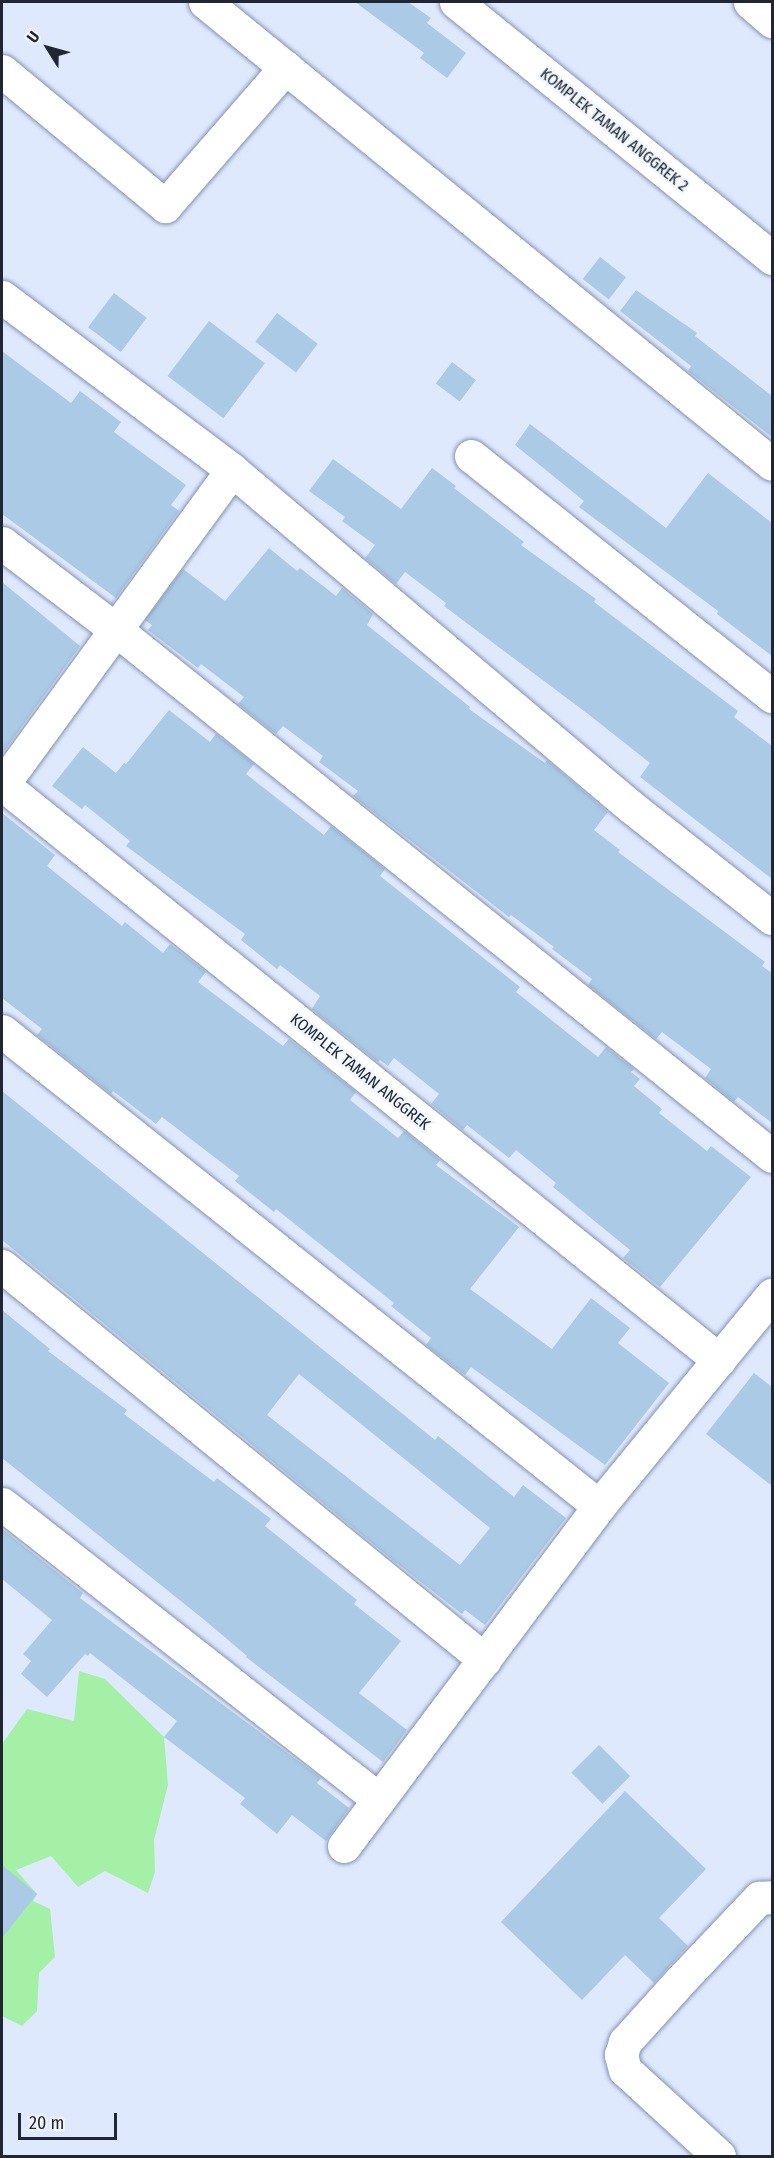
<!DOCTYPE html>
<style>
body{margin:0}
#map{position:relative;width:774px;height:2158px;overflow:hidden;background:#dfe9fe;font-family:"Fira Sans Condensed",sans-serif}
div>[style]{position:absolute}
.green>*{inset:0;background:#a4f0a6}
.building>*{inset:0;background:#aacae5;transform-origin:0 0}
.roads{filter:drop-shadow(0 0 2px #8393b3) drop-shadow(0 0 2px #8393b3)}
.minor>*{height:33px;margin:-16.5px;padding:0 16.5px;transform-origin:16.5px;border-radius:16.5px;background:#fff}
span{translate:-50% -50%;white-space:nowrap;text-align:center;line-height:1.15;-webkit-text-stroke:5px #f2f6fd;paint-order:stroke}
.street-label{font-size:16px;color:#202633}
.frame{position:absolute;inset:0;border:3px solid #202633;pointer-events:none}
.north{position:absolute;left:18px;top:18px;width:60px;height:60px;-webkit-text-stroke:4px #f2f6fd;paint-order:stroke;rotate:307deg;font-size:16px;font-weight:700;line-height:24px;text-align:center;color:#202633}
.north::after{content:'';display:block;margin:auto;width:21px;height:27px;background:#202633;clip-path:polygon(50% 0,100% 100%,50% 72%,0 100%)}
.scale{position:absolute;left:18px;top:2113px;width:99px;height:27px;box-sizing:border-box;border:3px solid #202633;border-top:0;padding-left:8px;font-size:18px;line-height:21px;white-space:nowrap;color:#202633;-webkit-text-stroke:4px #f2f6fd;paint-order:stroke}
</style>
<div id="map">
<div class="green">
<i style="clip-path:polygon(79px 1671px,105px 1679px,164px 1737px,168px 1785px,154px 1840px,155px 1872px,148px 1893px,105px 1871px,78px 1887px,51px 1856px,16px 1870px,37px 1894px,33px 1901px,50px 1909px,55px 1957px,39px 1973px,37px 2011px,22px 2026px,2px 2016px,2px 1744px,27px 1709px,74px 1721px)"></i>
</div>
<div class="building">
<i style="clip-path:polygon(355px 2px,408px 2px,431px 18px,427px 23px,466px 53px,447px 78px,420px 58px,424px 53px)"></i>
<i style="left:600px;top:257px;width:33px;height:28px;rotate:38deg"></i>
<i style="clip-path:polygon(636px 290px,697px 333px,695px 336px,772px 396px,772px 437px,688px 371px,691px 366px,620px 311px)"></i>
<i style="left:114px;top:293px;width:41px;height:43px;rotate:37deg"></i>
<i style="left:277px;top:313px;width:51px;height:36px;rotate:37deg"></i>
<i style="left:209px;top:321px;width:70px;height:69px;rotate:37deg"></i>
<i style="clip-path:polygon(2px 351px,71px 403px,80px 391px,121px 422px,114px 432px,186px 485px,171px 505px,179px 511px,116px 598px,2px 514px)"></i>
<i style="left:452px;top:362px;width:30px;height:27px;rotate:37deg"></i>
<i style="clip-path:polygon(530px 424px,666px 528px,708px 473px,772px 523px,772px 656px,717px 614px,718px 611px,579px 507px,584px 501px,515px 445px)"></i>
<i style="clip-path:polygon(333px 459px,401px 509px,432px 468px,456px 486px,454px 488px,524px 542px,521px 545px,596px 599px,594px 602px,738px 711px,734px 717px,772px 746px,772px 879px,640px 777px,650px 763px,588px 714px,444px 606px,446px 603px,405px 572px,396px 584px,365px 558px,375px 545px,342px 521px,345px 517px,309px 491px)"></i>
<i style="clip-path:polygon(269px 548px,297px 571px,300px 568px,336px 596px,342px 588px,373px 614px,367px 625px,470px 707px,469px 709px,545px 763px,547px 760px,608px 812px,594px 830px,620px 850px,618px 852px,765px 962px,762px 966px,772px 973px,772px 1123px,738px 1097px,734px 1102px,705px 1078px,711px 1069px,662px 1032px,656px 1039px,588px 985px,592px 979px,552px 949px,554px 947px,511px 915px,509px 917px,353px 796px,358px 791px,319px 762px,323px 756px,283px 726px,276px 734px,238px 704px,244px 697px,201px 664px,198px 668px,148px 630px,152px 625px,145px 620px,183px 569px,225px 601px)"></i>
<i style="clip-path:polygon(2px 582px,80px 646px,2px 754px)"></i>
<i style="clip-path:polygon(169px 710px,210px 742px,216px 734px,254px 764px,246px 774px,324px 835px,331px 826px,385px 869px,380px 876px,520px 987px,516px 992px,598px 1057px,606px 1047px,634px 1069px,631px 1072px,640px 1079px,634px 1086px,662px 1109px,659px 1113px,707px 1151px,711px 1146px,751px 1177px,660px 1287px,623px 1258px,630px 1250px,553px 1187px,556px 1183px,516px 1150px,509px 1158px,467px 1125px,463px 1130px,431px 1104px,439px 1094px,394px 1058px,388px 1066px,380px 1060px,378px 1062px,312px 1009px,320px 996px,280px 965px,277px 969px,241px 940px,245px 934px,126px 846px,130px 841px,85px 805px,82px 809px,52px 786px,83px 747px,116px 773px,124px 763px,126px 764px)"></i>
<i style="clip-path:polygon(2px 813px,55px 855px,47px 866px,122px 926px,125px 922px,163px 953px,170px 944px,206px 972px,198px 982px,283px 1046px,289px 1039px,356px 1092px,350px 1100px,398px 1138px,404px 1131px,408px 1134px,440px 1160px,436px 1165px,519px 1227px,470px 1289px,552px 1349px,591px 1298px,630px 1328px,618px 1343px,669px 1383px,605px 1465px,471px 1367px,465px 1375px,426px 1345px,431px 1338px,391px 1306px,394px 1303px,276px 1209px,274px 1212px,235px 1181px,239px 1176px,162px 1117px,156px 1124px,113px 1091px,111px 1094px,37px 1035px,42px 1029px,2px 998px)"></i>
<i style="clip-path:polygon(evenodd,2px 1091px,435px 1440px,438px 1436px,514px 1497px,523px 1485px,566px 1518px,485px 1625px,465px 1610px,462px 1614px,389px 1557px,2px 1240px,2px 1091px,299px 1374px,490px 1528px,460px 1565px,267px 1415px,299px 1374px)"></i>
<i style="clip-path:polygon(2px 1310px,50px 1349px,48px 1351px,127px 1410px,124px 1414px,214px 1482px,217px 1478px,271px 1519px,265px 1526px,357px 1600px,354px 1604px,401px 1641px,359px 1693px,407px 1730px,383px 1762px,246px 1657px,247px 1656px,202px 1618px,2px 1458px)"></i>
<i style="clip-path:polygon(754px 1373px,772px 1387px,772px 1486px,706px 1434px)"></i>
<i style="clip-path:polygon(2px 1529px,83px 1593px,80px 1598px,321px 1778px,317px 1783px,349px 1808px,326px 1841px,292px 1815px,277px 1834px,240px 1804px,245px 1798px,164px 1737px,177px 1721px,90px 1653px,88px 1656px,85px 1654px,47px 1697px,21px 1674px,31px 1661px,23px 1654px,52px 1620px,2px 1579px)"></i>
<i style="left:599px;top:1745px;width:44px;height:39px;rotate:45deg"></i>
<i style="clip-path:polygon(625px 1791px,706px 1869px,659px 1918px,688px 1946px,654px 1983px,625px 1955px,582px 2000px,501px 1922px)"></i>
<i style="clip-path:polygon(2px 1865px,37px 1894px,2px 1938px)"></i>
</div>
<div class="roads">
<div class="minor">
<i style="left:205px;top:2px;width:731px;rotate:39.17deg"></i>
<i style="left:456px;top:2px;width:407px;rotate:39deg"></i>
<i style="left:750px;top:2px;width:29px;rotate:41deg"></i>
<i style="left:2px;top:71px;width:212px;rotate:39.6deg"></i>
<i style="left:165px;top:206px;width:184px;rotate:-49deg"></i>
<i style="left:2px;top:297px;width:288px;rotate:36.9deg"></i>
<i style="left:232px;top:470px;width:390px;rotate:126.1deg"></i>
<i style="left:471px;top:456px;width:385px;rotate:38.6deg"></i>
<i style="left:232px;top:470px;width:521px;rotate:40.17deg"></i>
<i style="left:630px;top:806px;width:181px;rotate:38.3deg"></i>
<i style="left:2px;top:543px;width:142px;rotate:37.3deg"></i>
<i style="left:115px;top:629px;width:842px;rotate:38.73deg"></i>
<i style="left:2px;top:784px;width:920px;rotate:38.78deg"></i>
<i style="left:2px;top:1031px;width:763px;rotate:38.51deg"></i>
<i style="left:2px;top:1266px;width:623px;rotate:39.21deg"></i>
<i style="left:2px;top:1504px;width:479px;rotate:38.1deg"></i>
<i style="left:344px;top:1846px;width:425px;rotate:-53.1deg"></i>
<i style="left:599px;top:1506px;width:273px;rotate:-50.7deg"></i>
<i style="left:719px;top:2156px;width:127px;rotate:-137.5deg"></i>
<i style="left:625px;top:2070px;width:16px;rotate:-105deg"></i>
<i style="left:621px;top:2055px;width:14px;rotate:-73deg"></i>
<i style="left:625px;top:2042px;width:85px;rotate:-47.9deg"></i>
<i style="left:682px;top:1979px;width:112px;rotate:-46.5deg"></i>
<i style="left:759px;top:1898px;width:13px;rotate:-4deg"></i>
</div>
</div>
<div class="street-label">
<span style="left:614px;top:130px;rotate:39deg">KOMPLEK TAMAN ANGGREK 2</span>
<span style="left:360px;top:1072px;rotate:39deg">KOMPLEK TAMAN ANGGREK</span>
</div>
<div class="frame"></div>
<div class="north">U</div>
<div class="scale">20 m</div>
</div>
